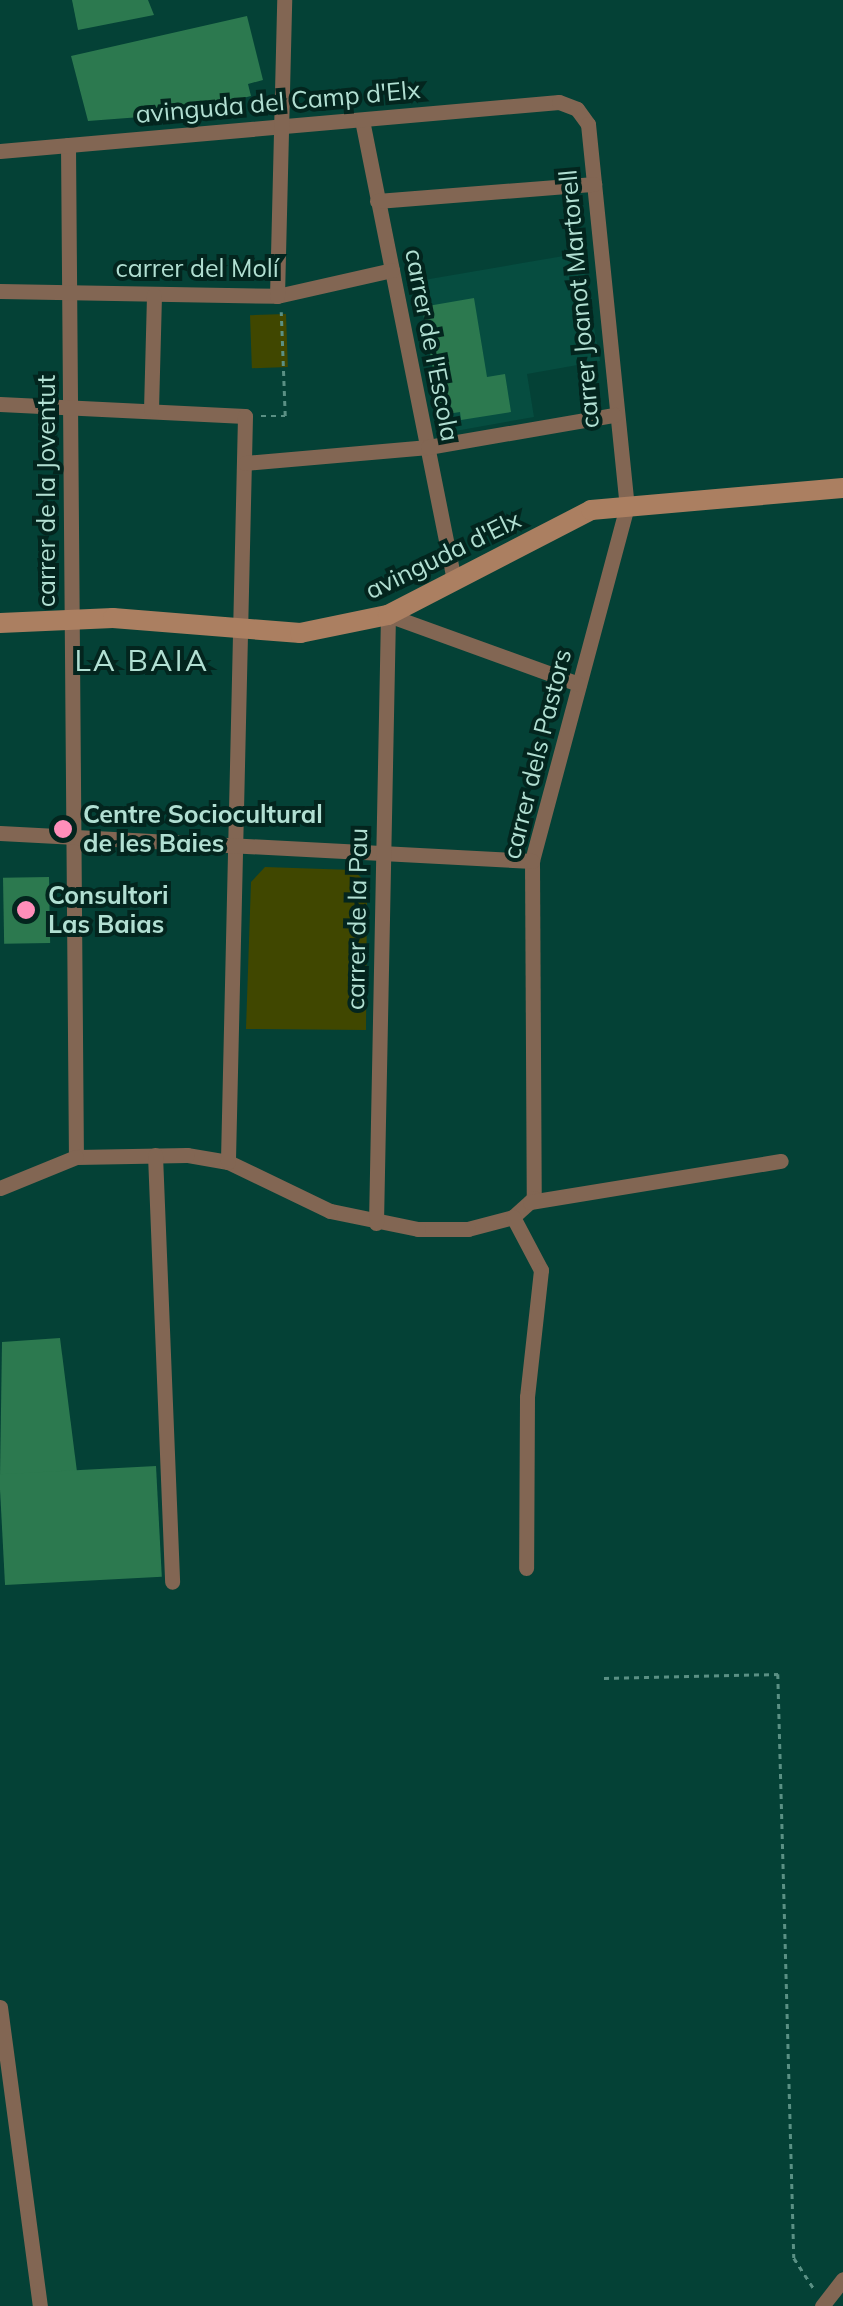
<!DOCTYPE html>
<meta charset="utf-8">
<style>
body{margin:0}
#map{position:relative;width:843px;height:2306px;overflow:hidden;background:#044136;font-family:Mulish,sans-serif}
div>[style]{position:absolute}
.built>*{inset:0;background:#064d40}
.green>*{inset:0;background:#404700;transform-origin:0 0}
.building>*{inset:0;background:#2c794f;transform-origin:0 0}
.path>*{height:2.5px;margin-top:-1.25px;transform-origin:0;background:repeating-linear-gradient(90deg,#5a9084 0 5px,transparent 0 10px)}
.street>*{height:15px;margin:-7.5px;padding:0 7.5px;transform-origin:7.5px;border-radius:7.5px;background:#826653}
.secondary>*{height:20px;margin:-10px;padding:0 10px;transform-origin:10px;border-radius:10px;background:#ab7f61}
.dots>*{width:28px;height:28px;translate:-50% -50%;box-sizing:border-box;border:5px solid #03251e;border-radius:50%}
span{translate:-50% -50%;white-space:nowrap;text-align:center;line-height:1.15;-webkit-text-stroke:8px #03251e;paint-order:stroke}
.street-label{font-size:25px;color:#b1dfd2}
.poi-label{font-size:25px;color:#b1dfd2;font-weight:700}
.left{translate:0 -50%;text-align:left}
.quarter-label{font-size:30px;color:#b1dfd2;letter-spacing:2.5px}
</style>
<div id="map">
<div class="built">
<i style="clip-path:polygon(581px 253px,600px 361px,527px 374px,534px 417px,444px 433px,418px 281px)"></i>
</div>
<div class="green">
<i style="left:286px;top:314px;width:53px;height:36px;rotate:88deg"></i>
<i style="clip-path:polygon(265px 867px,353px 870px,367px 883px,366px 1030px,246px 1029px,251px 882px)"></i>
</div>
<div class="building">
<i style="clip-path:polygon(72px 0,148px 0,154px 15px,78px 30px)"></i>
<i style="clip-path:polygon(247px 16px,263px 80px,248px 84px,251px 96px,180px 114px,88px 121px,71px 56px)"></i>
<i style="clip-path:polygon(474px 298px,487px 377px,505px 374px,511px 412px,461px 420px,460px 412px,441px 415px,422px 307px)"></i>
<i style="left:49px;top:877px;width:66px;height:46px;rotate:89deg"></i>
<i style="clip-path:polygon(60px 1338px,77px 1472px,0 1477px,2px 1342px)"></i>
<i style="left:156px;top:1466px;width:111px;height:157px;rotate:87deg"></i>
</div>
<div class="path">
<i style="left:261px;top:416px;width:24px"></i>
<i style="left:285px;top:416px;width:104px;rotate:-92.2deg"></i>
<i style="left:604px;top:1678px;width:174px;rotate:-1.3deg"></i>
<i style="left:778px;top:1674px;width:584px;rotate:88.43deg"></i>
<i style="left:794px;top:2258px;width:38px;rotate:57deg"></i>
</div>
<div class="street">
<i style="left:362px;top:120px;width:470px;rotate:78.7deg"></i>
<i style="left:68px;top:145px;width:1012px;rotate:89.55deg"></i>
<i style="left:0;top:151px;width:561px;rotate:-5.01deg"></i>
<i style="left:559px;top:102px;width:19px;rotate:21deg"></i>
<i style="left:577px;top:109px;width:19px;rotate:54deg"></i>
<i style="left:588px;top:124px;width:384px;rotate:84.2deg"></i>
<i style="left:627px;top:506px;width:367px;rotate:105deg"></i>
<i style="left:532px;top:861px;width:337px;rotate:89.7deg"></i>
<i style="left:534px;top:1198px;width:28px;rotate:138deg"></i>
<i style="left:513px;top:1217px;width:47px;rotate:165.1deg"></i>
<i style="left:468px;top:1229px;width:50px;rotate:180deg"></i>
<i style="left:418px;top:1229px;width:90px;rotate:-168.4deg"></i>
<i style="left:330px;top:1211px;width:113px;rotate:-154.3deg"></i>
<i style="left:228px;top:1162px;width:42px;rotate:-170.3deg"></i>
<i style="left:187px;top:1155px;width:111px;rotate:179deg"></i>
<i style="left:76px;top:1157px;width:82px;rotate:157.8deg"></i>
<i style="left:377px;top:201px;width:218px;rotate:-4.5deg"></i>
<i style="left:0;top:291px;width:277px;rotate:1deg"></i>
<i style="left:277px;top:296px;width:118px;rotate:-12.7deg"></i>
<i style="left:277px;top:296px;width:296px;rotate:-88.6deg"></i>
<i style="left:0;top:404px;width:245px;rotate:2.8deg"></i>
<i style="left:245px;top:416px;width:746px;rotate:91.31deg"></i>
<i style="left:151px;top:410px;width:115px;rotate:-88.5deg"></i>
<i style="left:245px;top:463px;width:184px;rotate:-5deg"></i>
<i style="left:428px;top:447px;width:189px;rotate:-9.8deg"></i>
<i style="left:0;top:833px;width:533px;rotate:3.01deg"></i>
<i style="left:155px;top:1155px;width:427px;rotate:87.7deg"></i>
<i style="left:530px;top:1202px;width:254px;rotate:-9.3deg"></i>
<i style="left:513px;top:1217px;width:60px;rotate:62.2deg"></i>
<i style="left:541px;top:1270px;width:128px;rotate:96.3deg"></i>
<i style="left:527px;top:1397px;width:171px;rotate:90.3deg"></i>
<i style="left:376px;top:1223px;width:608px;rotate:-88.87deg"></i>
<i style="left:388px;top:615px;width:203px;rotate:19.9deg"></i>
<i style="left:0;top:2007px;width:302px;rotate:82.4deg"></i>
<i style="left:822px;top:2306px;width:34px;rotate:-52deg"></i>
</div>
<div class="secondary">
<i style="left:0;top:623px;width:113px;rotate:-2.5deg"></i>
<i style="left:113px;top:618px;width:188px;rotate:4.6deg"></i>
<i style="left:300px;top:633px;width:90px;rotate:-11.6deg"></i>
<i style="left:388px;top:615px;width:229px;rotate:-27.3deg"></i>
<i style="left:591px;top:510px;width:253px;rotate:-5deg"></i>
</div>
<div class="dots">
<i style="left:63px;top:829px;background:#ff8eba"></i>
<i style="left:26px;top:910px;background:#ff8eba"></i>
</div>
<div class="street-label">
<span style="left:278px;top:102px;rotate:-5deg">avinguda del Camp d'Elx</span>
<span style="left:197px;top:268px">carrer del Molí</span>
<span style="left:579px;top:299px;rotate:-95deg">carrer Joanot Martorell</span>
<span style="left:432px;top:345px;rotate:79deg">carrer de l'Escola</span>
<span style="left:46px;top:491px;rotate:-90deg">carrer de la Joventut</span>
<span style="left:443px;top:555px;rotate:-26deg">avinguda d'Elx</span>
<span style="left:537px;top:754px;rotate:-76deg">carrer dels Pastors</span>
<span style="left:357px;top:919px;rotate:-89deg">carrer de la Pau</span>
</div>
<div class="poi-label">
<span class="left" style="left:83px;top:829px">Centre Sociocultural<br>de les Baies</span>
<span class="left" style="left:48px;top:910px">Consultori<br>Las Baias</span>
</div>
<div class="quarter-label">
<span style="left:142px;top:660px">LA BAIA</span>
</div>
</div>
